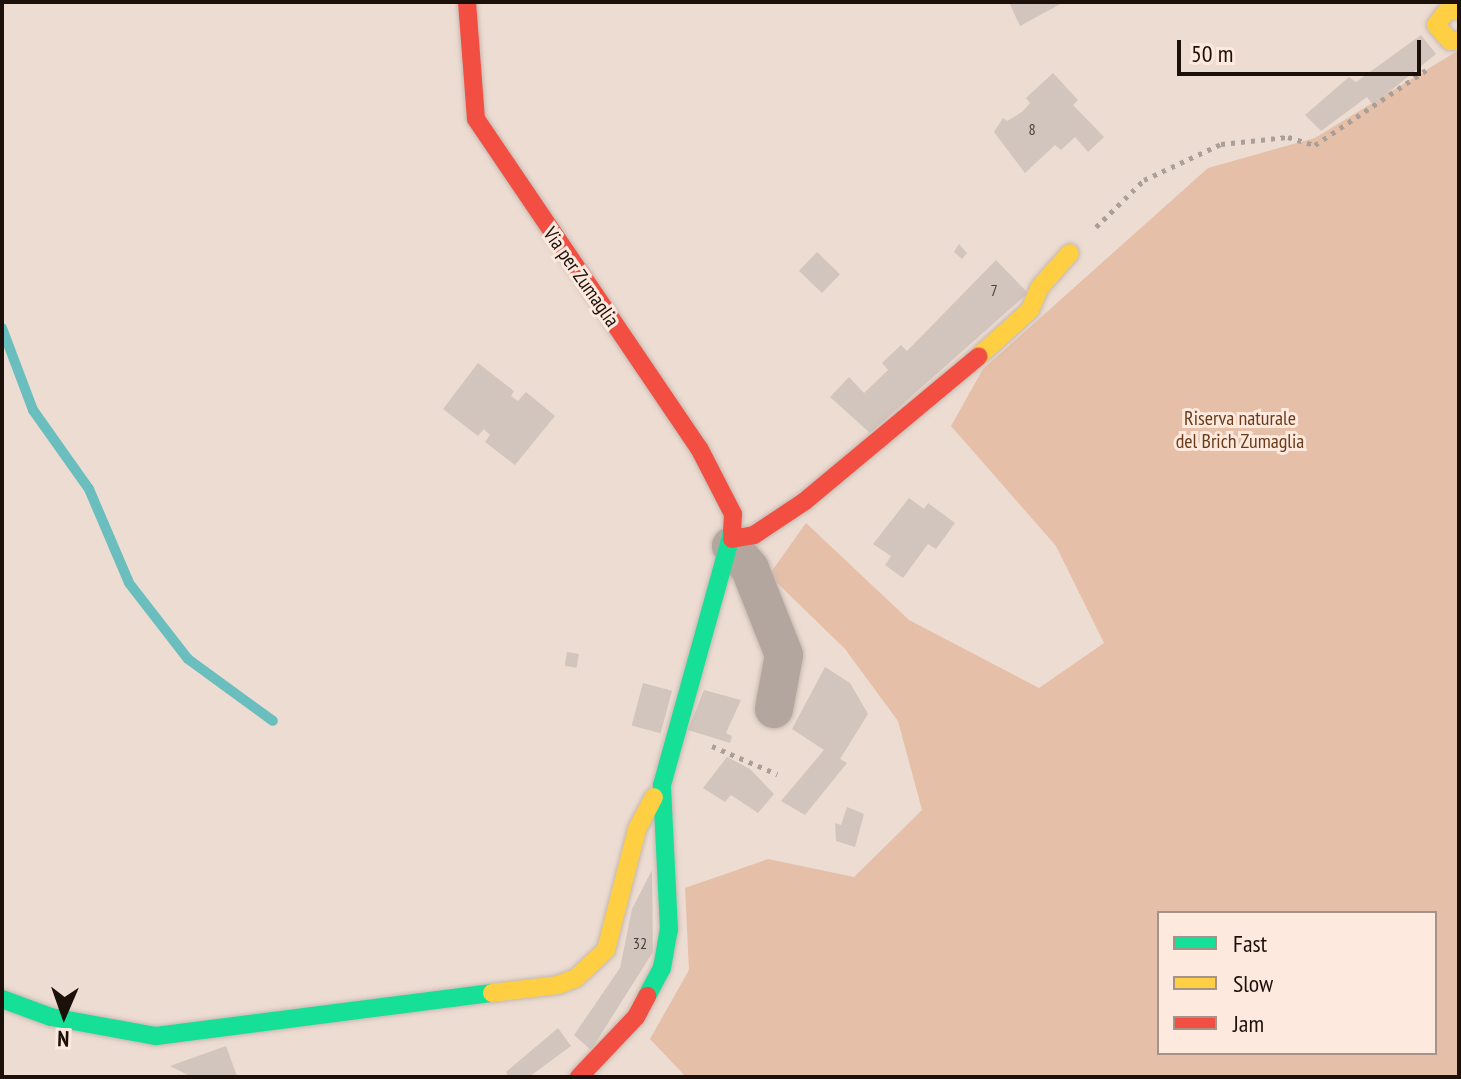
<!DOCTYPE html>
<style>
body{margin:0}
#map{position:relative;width:1461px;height:1079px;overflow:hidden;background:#eddcd2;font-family:"PT Sans Narrow",sans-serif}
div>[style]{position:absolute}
.green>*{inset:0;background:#e6bfa8}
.stream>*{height:10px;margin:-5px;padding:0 5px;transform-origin:5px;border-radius:5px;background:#6abebe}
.building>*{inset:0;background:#d2c5bd;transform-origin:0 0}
.path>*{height:5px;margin-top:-2.5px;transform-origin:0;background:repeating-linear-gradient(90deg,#aa9f98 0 4px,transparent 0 10px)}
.roads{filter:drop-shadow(0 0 2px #c5b8b0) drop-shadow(0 0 2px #c5b8b0)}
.street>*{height:38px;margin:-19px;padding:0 19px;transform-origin:19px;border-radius:19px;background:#b2a69f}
.fast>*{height:18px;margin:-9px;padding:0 9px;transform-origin:9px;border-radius:9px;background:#16e098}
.slow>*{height:18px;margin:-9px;padding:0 9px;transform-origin:9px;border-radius:9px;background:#ffcf43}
.jam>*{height:18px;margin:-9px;padding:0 9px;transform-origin:9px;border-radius:9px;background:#f24e42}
span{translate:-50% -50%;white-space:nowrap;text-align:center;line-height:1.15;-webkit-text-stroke:6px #fde9de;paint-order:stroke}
.number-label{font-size:16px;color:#4a3f38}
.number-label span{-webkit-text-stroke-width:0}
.street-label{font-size:20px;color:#1c110a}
.park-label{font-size:20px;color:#6b3b19}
.frame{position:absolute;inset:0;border:4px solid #1c110a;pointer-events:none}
.legend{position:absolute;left:1157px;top:911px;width:280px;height:144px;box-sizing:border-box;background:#fde9de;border:2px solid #a39389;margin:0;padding:10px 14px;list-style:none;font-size:24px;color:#1c110a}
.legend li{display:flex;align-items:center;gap:16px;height:40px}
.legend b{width:40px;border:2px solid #a39389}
.north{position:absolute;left:24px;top:975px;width:80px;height:80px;-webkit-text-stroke:6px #fde9de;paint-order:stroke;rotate:182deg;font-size:22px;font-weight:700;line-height:32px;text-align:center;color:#1c110a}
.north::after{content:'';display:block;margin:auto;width:28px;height:36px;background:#1c110a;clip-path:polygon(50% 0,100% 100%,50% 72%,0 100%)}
.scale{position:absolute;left:1177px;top:40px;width:244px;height:36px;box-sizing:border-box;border:4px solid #1c110a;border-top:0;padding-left:10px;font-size:24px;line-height:28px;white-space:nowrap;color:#1c110a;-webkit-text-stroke:6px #fde9de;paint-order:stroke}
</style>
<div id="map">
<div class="green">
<i style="clip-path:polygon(evenodd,1459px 50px,1459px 1077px,686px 1077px,650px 1039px,689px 970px,685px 888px,768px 859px,854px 877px,922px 810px,898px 721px,845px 649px,769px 575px,806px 523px,909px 620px,1039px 688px,1104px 643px,1056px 546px,951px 426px,983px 369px,1208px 168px,1315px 138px,1459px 50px,1159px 913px,1435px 913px,1435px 1053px,1159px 1053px,1159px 913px)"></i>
</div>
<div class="stream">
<i style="left:2px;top:328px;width:88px;rotate:69.3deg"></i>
<i style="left:33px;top:410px;width:97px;rotate:54.7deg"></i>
<i style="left:89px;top:489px;width:102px;rotate:66.9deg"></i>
<i style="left:129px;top:583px;width:96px;rotate:52.2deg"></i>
<i style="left:188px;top:659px;width:105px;rotate:36.1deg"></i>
</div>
<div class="building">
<i style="clip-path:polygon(1009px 2px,1064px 2px,1020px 26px)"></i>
<i style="clip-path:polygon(1421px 35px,1436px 54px,1373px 105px,1367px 97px,1321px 131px,1305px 115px,1349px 77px,1356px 82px)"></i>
<i style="clip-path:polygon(1053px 73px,1078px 100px,1073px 105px,1104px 137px,1088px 152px,1075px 137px,1061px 150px,1055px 145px,1025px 173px,994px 132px,1003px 118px,1007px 121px,1022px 112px,1030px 103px,1026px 98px)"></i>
<i style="clip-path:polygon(959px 244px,967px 253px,962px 259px,954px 252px)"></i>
<i style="left:817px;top:252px;width:32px;height:26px;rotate:44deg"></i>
<i style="clip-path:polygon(996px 260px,1028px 293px,870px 433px,830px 397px,849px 377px,864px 393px,888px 370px,882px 363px,901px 345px,907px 351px)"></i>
<i style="clip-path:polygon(478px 363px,514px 391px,511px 396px,518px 401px,526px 392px,555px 416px,515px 465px,485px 442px,490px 435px,484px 429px,478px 436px,443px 409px)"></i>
<i style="clip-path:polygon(909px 498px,924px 509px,928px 503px,955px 523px,936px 549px,928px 544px,903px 578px,885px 565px,891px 556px,873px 544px)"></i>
<i style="left:567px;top:652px;width:12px;height:14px;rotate:9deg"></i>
<i style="clip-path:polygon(825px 667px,850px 683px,868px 714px,840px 759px,847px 763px,805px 815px,781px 801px,824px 750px,792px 729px)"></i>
<i style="left:643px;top:683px;width:30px;height:44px;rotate:15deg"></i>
<i style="clip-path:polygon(704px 690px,741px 700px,726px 733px,732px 736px,730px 743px,688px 730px)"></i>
<i style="clip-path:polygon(727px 757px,750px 769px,774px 794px,758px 813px,731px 795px,725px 802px,703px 788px)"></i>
<i style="clip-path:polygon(847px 807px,864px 814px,855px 847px,836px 841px,835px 823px,841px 825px)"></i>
<i style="clip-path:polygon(652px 870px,653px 952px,591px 1050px,574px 1035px,620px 968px,632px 909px)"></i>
<i style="clip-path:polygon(558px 1028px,571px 1046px,529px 1077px,509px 1077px,506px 1072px)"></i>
<i style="clip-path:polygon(226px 1046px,237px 1076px,192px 1077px,170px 1066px)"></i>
</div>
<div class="path">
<i style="left:1096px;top:227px;width:67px;rotate:-44.4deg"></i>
<i style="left:1144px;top:180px;width:85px;rotate:-25.1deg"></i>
<i style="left:1221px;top:144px;width:67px;rotate:-6deg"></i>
<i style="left:1288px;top:137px;width:28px;rotate:17deg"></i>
<i style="left:1315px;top:145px;width:134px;rotate:-34deg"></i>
<i style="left:712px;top:746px;width:71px;rotate:23.3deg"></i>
</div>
<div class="roads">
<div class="street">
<i style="left:731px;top:546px;width:30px;rotate:50deg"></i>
<i style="left:750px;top:569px;width:92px;rotate:68.4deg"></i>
<i style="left:784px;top:655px;width:55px;rotate:100.5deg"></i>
</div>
<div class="fast">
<i style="left:647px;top:996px;width:32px;rotate:-62deg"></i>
<i style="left:662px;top:968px;width:39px;rotate:-80deg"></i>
<i style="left:669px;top:930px;width:145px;rotate:-92.8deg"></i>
<i style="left:662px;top:785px;width:263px;rotate:-74.5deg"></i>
<i style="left:2px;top:999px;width:52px;rotate:20.2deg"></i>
<i style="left:51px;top:1017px;width:107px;rotate:10.3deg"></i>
<i style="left:156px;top:1036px;width:339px;rotate:-7.3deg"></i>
</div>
<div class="slow">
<i style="left:1459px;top:9px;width:13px;rotate:167deg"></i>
<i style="left:1446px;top:12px;width:16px;rotate:128deg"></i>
<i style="left:1436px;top:25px;width:21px;rotate:49deg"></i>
<i style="left:1450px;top:41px;width:9px"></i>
<i style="left:979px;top:356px;width:69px;rotate:-42deg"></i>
<i style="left:1030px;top:310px;width:25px;rotate:-67deg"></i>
<i style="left:1040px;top:287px;width:45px;rotate:-48.6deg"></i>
<i style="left:492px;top:993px;width:66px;rotate:-6.9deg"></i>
<i style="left:558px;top:985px;width:19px;rotate:-21deg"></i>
<i style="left:576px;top:978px;width:41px;rotate:-43deg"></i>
<i style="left:606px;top:950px;width:125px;rotate:-75.6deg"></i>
<i style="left:637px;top:829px;width:36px;rotate:-62deg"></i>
</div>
<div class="jam">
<i style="left:467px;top:2px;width:117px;rotate:85.6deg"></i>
<i style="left:476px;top:119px;width:397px;rotate:55.9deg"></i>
<i style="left:699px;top:448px;width:74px;rotate:62.7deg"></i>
<i style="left:733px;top:514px;width:18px;rotate:93deg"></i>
<i style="left:732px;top:539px;width:22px;rotate:-10deg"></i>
<i style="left:754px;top:535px;width:61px;rotate:-33.7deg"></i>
<i style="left:805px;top:501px;width:226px;rotate:-39.8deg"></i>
<i style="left:579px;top:1077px;width:83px;rotate:-46.5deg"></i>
<i style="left:636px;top:1017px;width:24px;rotate:-62deg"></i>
</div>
</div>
<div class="number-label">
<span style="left:1032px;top:129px">8</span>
<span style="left:994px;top:290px">7</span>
<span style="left:640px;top:943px">32</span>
</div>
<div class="street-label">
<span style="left:581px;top:277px;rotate:55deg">Via per Zumaglia</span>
</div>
<div class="park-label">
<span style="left:1240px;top:430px">Riserva naturale<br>del Brich Zumaglia</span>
</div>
<div class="frame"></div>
<ul class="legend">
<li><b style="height:10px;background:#16e098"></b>Fast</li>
<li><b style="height:10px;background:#ffcf43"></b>Slow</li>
<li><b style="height:10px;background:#f24e42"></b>Jam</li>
</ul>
<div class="north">N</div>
<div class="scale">50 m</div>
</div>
